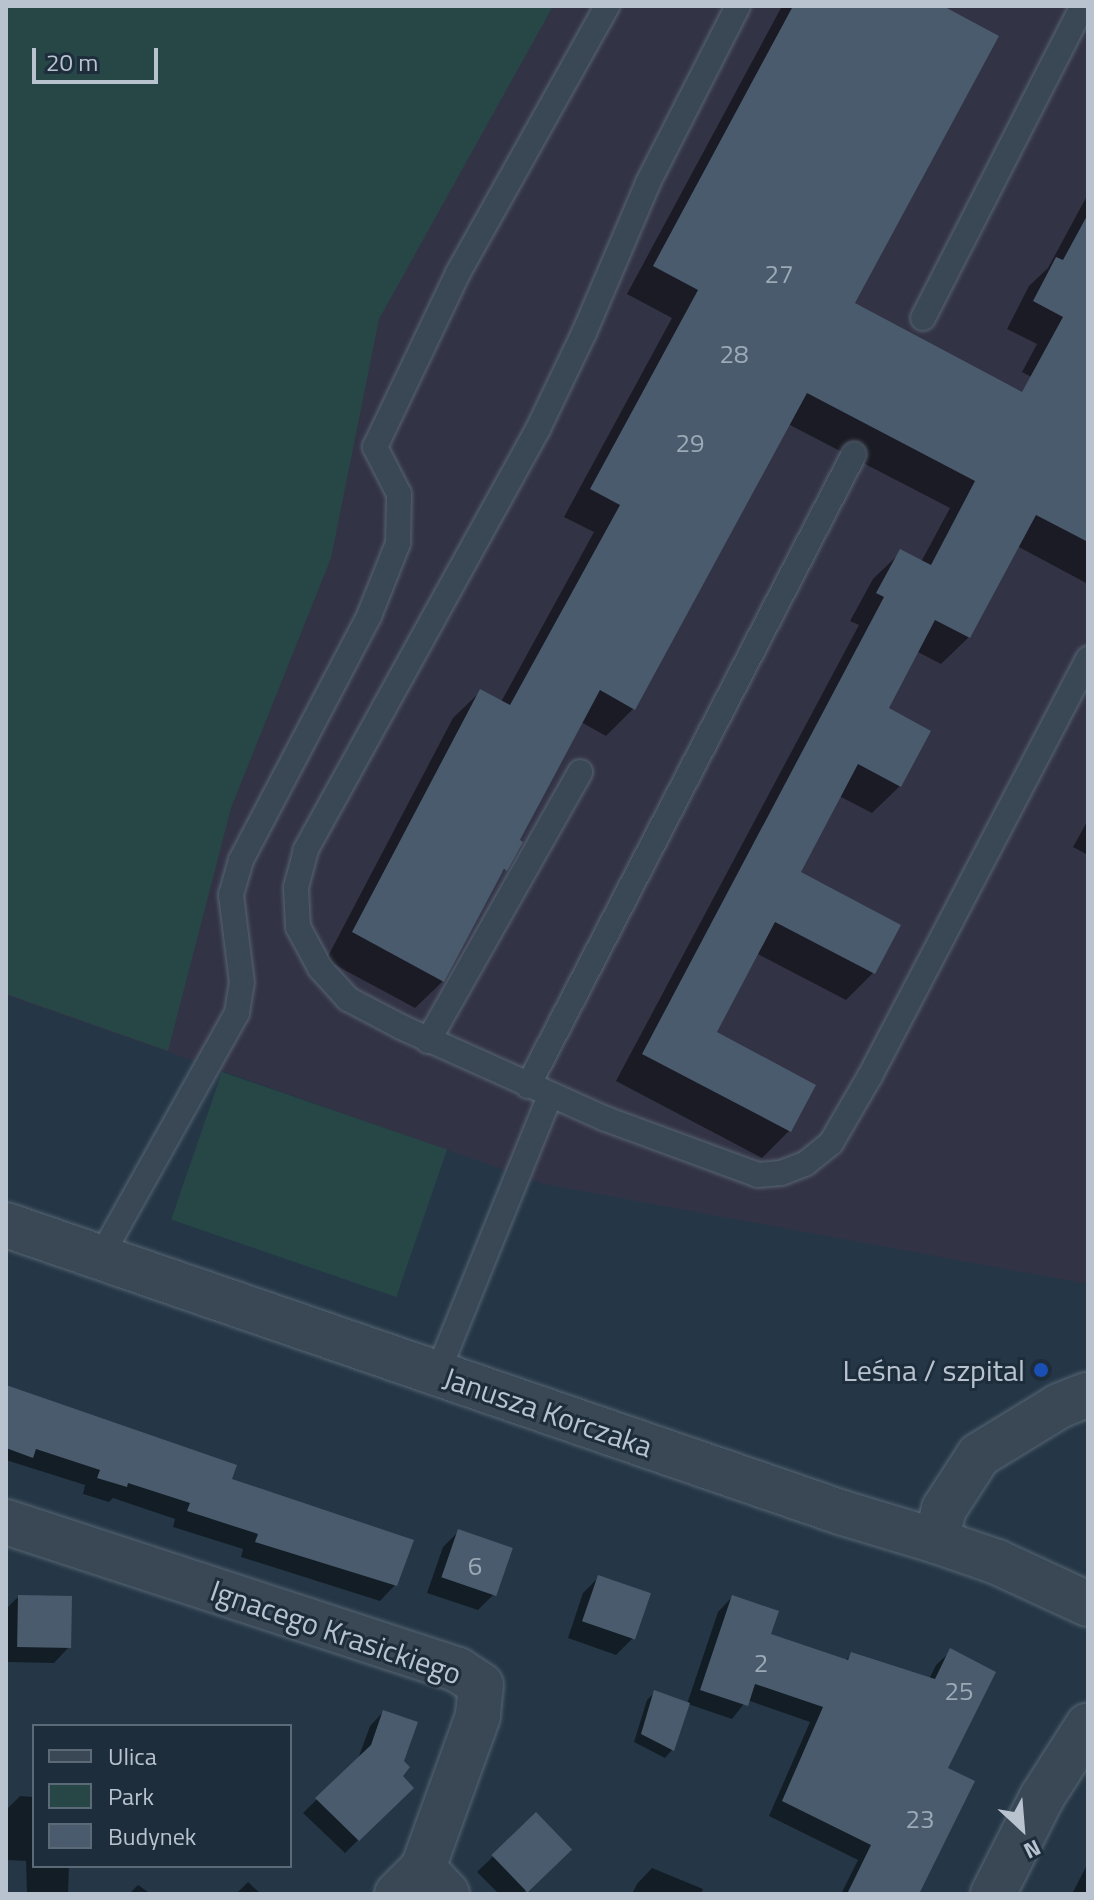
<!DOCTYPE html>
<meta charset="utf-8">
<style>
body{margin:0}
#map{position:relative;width:1094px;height:1900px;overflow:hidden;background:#253747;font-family:"Titillium Web",sans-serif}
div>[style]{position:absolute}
.medical>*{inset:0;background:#333346}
.green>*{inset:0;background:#274747;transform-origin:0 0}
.shadow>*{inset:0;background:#0007}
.building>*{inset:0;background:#495b6d;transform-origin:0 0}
.roads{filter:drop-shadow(0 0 2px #586673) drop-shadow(0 0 2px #586673)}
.lane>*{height:24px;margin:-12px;padding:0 12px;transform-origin:12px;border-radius:12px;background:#3a4856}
.street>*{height:44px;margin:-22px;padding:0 22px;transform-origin:22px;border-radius:22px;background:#3a4856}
.dots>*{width:22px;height:22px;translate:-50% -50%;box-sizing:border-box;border:4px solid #1e2d3b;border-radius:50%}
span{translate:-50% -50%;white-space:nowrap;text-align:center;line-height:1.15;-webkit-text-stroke:6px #1e2d3b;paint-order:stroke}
.number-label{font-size:26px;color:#9ca9b6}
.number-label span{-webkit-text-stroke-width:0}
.poi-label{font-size:30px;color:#b8c3cf}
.right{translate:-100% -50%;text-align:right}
.street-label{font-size:30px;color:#b8c3cf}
.frame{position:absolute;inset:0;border:8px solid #b8c3cf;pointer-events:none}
.legend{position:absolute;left:32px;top:1724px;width:260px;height:144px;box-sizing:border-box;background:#1e2d3b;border:2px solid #5c6976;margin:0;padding:10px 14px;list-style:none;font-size:24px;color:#b8c3cf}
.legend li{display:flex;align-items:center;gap:16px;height:40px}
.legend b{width:40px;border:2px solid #5c6976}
.north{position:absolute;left:982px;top:1788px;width:80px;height:80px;-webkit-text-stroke:6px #1e2d3b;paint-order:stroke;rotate:154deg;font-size:22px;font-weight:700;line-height:32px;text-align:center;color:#b8c3cf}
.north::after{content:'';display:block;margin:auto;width:28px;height:36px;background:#b8c3cf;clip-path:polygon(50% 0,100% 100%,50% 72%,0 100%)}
.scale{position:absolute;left:32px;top:48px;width:126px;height:36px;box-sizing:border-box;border:4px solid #b8c3cf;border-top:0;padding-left:10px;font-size:24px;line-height:28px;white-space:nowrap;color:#b8c3cf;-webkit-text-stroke:6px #1e2d3b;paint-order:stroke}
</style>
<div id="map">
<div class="medical">
<i style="clip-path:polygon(229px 6px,1088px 6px,1088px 1284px,544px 1184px,6px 995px,6px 448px)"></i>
</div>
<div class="green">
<i style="clip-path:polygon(6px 6px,553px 6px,379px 319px,331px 558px,231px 808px,168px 1051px,6px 994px)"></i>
<i style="left:222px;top:1072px;width:238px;height:156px;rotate:19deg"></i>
</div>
<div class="shadow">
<i style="clip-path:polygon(782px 6px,938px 6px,853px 304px,1088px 438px,1088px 584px,1017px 546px,969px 637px,941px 664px,916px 651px,886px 709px,900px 786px,872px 813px,839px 796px,798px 873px,873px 973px,846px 1000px,756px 953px,714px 1033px,789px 1131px,762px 1158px,616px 1081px,859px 625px,850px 621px,873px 579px,901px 552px,921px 562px,950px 508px,788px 424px,633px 709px,606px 736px,581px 722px,505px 869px,498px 877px,443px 981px,415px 1008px,326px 960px,453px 718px,481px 691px,501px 702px,594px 532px,564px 517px,672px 318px,627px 294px)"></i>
<i style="clip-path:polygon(1088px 194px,1088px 407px,1022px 372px,1037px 344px,1007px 329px,1029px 286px,1048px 268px)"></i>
<i style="clip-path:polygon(1088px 820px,1088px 855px,1073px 847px)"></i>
<i style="clip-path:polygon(6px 1386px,229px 1481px,395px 1585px,380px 1601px,241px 1557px,243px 1549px,173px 1527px,175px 1519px,113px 1498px,109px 1502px,83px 1494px,85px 1485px,6px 1460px)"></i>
<i style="clip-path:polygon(459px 1531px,494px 1594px,478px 1610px,427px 1593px,443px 1547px)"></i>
<i style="clip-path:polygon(599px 1577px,649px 1594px,632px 1639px,616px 1655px,568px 1638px,583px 1593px)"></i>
<i style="clip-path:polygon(18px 1597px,69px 1647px,54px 1663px,6px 1662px,6px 1609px)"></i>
<i style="clip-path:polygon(732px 1597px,769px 1635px,845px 1661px,851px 1655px,929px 1679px,936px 1665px,951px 1651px,945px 1769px,917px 1894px,841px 1894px,858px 1860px,769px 1816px,810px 1722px,747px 1700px,732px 1719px,688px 1704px,672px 1750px,665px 1758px,634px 1742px,647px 1700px,655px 1692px,687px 1704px,718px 1612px)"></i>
<i style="clip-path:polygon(383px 1712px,401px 1776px,411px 1788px,345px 1853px,303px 1813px,358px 1759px,370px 1726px)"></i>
<i style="clip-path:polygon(20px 1796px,34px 1797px,34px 1866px,69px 1866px,68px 1894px,27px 1894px,26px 1861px,6px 1860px,6px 1810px)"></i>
<i style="clip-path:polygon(536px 1815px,554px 1865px,522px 1894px,499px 1894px,477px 1872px)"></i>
<i style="clip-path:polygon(1088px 1863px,1088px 1894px,1072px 1894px)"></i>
<i style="clip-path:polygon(652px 1868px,703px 1889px,701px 1894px,632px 1894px,637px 1884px)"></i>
<i style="clip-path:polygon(248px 1882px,261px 1894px,236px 1894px)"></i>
<i style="clip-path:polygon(138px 1885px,151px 1894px,129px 1894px)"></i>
</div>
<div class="building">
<i style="clip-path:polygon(793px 6px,943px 6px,999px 36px,855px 303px,1022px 392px,1063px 317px,1033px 301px,1056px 257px,1063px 260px,1088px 214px,1088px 542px,1036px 515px,970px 638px,935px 620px,889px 708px,931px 731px,901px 787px,858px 764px,801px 872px,901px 925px,875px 974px,775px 922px,717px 1032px,816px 1085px,791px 1132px,642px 1054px,884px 597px,876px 593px,900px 549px,931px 565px,975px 481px,807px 393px,635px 710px,600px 690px,520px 840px,523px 842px,507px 871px,504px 869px,444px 982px,352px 932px,480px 689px,510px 705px,620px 505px,590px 489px,698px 290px,653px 266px)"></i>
<i style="clip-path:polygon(6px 1385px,237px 1465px,232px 1479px,414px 1540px,397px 1586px,255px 1542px,258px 1534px,187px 1511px,190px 1503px,128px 1483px,127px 1487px,97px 1478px,100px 1470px,36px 1449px,33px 1458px,6px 1448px)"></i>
<i style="left:458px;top:1529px;width:58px;height:51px;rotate:19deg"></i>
<i style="left:598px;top:1575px;width:56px;height:49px;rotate:19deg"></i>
<i style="left:18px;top:1595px;width:54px;height:52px;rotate:1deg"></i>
<i style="clip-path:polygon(732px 1595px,779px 1611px,771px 1634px,848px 1660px,851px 1652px,935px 1679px,950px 1648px,996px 1672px,948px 1768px,975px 1781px,919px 1894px,847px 1894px,871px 1845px,782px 1801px,823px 1707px,755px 1684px,748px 1706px,700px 1690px)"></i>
<i style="clip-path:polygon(654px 1690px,690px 1703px,674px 1751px,641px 1734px)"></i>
<i style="clip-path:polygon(383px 1710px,418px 1722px,404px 1761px,410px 1767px,403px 1776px,414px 1788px,359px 1841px,315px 1798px,371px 1745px)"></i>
<i style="left:536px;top:1812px;width:52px;height:62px;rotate:46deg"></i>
</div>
<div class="roads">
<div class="lane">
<i style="left:738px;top:6px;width:199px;rotate:117deg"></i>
<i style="left:648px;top:183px;width:163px;rotate:113.1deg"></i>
<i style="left:584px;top:333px;width:106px;rotate:115.6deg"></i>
<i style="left:538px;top:429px;width:481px;rotate:118.9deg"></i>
<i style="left:306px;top:850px;width:39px;rotate:105deg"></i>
<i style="left:296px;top:888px;width:39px;rotate:87deg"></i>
<i style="left:298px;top:927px;width:47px;rotate:61.8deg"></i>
<i style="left:320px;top:968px;width:42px;rotate:47.9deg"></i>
<i style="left:348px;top:999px;width:60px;rotate:27.8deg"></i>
<i style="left:401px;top:1027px;width:225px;rotate:24.2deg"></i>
<i style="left:606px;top:1119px;width:162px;rotate:20.2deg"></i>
<i style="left:758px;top:1175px;width:23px;rotate:-5deg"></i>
<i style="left:781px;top:1173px;width:26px;rotate:-21deg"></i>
<i style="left:805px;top:1164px;width:33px;rotate:-39deg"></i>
<i style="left:831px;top:1143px;width:78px;rotate:-59.8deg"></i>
<i style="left:870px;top:1076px;width:471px;rotate:-62.4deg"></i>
<i style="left:923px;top:318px;width:351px;rotate:-62.9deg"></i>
<i style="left:428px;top:1041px;width:309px;rotate:-60.5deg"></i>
<i style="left:528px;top:1086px;width:711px;rotate:-62.71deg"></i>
<i style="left:100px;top:1258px;width:281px;rotate:-60.8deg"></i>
<i style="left:237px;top:1013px;width:30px;rotate:-81deg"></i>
<i style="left:242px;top:983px;width:89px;rotate:-97.1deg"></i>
<i style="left:231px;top:895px;width:36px;rotate:-74deg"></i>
<i style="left:241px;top:860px;width:276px;rotate:-62.3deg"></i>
<i style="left:369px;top:616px;width:79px;rotate:-68.3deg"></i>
<i style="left:398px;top:543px;width:49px;rotate:-88.8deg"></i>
<i style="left:399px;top:494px;width:53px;rotate:-117.1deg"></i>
<i style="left:375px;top:447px;width:193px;rotate:-64.5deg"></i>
<i style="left:458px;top:273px;width:306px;rotate:-60.8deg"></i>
<i style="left:437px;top:1374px;width:300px;rotate:-67.9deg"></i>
</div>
<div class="street">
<i style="left:6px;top:1225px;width:885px;rotate:18.99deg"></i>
<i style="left:843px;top:1513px;width:97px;rotate:16.8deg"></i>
<i style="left:936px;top:1541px;width:65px;rotate:19deg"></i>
<i style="left:997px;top:1562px;width:100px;rotate:24.8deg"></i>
<i style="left:6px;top:1522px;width:476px;rotate:18.1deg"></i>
<i style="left:458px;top:1670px;width:27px;rotate:33deg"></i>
<i style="left:481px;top:1685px;width:31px;rotate:96deg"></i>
<i style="left:478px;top:1716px;width:162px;rotate:109.9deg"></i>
<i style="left:936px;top:1541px;width:33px;rotate:-76deg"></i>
<i style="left:944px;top:1509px;width:64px;rotate:-57.1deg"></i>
<i style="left:979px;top:1455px;width:94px;rotate:-31.5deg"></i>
<i style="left:1059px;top:1406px;width:31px;rotate:-22deg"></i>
<i style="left:397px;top:1894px;width:37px;rotate:-45deg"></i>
<i style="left:423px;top:1868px;width:35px;rotate:47deg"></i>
<i style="left:993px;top:1894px;width:109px;rotate:-63.2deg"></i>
<i style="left:1042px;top:1797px;width:85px;rotate:-57.4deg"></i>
</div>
</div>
<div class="dots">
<i style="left:1041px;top:1370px;background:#1a4fb4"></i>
</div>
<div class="number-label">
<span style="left:779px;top:274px">27</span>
<span style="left:734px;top:354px">28</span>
<span style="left:690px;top:443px">29</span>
<span style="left:475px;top:1566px">6</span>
<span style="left:761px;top:1663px">2</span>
<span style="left:959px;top:1691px">25</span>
<span style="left:920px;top:1819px">23</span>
</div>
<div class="poi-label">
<span class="right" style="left:1025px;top:1370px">Leśna / szpital</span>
</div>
<div class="street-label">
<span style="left:548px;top:1412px;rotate:19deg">Janusza Korczaka</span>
<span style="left:336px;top:1632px;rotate:19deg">Ignacego Krasickiego</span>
</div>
<div class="frame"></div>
<ul class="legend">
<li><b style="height:10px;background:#3a4856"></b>Ulica</li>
<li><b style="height:22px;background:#274747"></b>Park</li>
<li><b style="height:22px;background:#495b6d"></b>Budynek</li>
</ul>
<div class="north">N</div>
<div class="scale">20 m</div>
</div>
